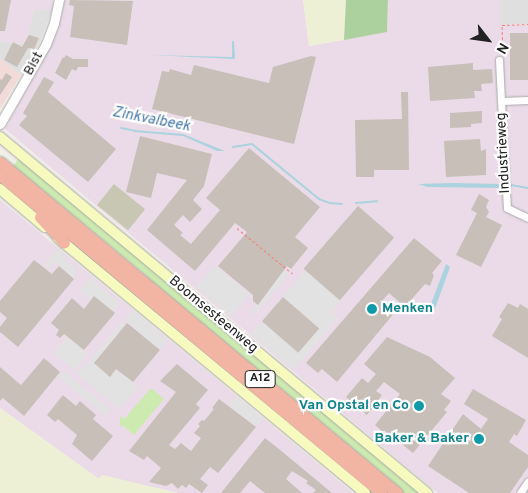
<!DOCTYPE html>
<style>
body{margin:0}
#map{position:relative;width:528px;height:493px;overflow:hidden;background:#f2efe9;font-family:Overpass,sans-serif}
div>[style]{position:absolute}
.residential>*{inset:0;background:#e0dfdf;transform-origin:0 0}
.commercial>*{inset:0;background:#f2dad9}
.industrial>*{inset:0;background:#ebdbe8}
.construction>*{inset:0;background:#c7c7b4;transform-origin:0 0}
.farmland>*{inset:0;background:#eef0d5}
.grass>*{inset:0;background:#cdebb0}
.forest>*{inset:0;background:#add19e}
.parking>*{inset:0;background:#e2e2e2;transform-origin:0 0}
.water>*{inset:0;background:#aad3df}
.stream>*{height:2px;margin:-1px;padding:0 1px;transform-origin:1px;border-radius:1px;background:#aad3df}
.building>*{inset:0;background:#c7bfb8;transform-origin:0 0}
.path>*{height:1px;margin-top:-0.5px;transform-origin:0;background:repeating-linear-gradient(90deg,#fa8072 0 2.5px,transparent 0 5px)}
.roads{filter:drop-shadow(0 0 1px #a9a9a9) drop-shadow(0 0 1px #a9a9a9)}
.minor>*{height:7px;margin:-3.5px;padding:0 3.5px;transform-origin:3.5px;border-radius:3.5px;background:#fff}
.tertiary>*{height:9px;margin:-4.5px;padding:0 4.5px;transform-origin:4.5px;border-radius:4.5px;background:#fff}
.secondary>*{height:10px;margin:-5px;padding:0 5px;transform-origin:5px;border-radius:5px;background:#f7fabf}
.trunk>*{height:11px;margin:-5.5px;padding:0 5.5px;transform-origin:5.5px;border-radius:5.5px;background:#f2b4a3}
.dots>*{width:14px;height:14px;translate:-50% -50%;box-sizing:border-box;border:2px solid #fff;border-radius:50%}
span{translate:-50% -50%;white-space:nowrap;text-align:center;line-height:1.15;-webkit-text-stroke:4.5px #fff;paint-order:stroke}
.shield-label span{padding:1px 4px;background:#fff;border:1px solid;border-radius:4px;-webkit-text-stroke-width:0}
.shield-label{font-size:12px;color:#222;font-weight:700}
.street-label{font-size:14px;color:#222}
.culture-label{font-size:14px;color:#0d838f;font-weight:700}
.left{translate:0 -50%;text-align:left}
.right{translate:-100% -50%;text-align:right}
.water-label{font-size:15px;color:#4a7aab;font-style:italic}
.north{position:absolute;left:463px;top:15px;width:50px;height:50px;-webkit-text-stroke:4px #fff;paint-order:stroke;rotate:120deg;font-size:14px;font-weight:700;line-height:20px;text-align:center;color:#222}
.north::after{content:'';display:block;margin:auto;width:18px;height:22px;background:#222;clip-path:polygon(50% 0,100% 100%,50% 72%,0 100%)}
</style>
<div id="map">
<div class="residential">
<i style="left:500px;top:0;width:28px;height:25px"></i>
<i style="clip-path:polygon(34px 10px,52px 10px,40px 42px,21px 75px,0 59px,0 41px,24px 44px)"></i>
</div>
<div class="commercial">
<i style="clip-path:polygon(0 59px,21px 75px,0 109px)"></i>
</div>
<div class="industrial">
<i style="clip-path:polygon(0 0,53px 0,52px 10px,34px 10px,25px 44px,0 41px)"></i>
<i style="clip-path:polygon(65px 0,303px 0,309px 46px,387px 32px,388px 0,500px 0,500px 25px,528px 23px,528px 493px,438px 493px,5px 129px,56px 34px)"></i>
<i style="clip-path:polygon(0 200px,133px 310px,353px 493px,178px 493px,103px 476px,99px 479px,0 408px)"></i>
</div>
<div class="construction">
<i style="left:114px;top:184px;width:40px;height:27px;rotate:39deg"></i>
</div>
<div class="farmland">
<i style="clip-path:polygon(303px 0,346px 0,344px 40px,309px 46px)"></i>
<i style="clip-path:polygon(0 408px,99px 479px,102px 475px,178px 493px,0 493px)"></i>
</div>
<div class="grass">
<i style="clip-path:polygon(19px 158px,422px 493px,403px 493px,148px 282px,149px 279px,141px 271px,13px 166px)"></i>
<i style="clip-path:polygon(151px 388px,164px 399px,134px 435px,122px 425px,120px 428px,120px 416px,124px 419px)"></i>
</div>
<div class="forest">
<i style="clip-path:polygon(346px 0,388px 0,387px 32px,344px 40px)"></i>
</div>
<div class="parking">
<i style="clip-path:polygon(58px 248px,67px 256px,64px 259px,76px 268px,74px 279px,55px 262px,49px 269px,44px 265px)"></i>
<i style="left:215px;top:265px;width:45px;height:29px;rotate:40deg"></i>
<i style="clip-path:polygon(284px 270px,289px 274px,255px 315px,252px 312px)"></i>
<i style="clip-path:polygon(305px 270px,342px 300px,332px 312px,338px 318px,294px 370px,251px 334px,262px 321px,299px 351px,319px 328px,283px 297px)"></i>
<i style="clip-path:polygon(90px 278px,120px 303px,113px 311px,95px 296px,91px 300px,79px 290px)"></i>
<i style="left:133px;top:310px;width:46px;height:13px;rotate:41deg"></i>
<i style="clip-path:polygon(122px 322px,125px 325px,94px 363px,109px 377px,116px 369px,138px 387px,119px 409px,75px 372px,78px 369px,81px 371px)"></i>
<i style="left:67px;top:337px;width:27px;height:21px;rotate:39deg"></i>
<i style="left:64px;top:371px;width:60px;height:8px;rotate:40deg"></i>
<i style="left:236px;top:396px;width:35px;height:11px;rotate:40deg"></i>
</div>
<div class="water">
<i style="clip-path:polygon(232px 41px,234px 41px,235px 57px,234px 59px,150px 55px,232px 57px)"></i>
<i style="clip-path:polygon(134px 130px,183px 134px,225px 151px,217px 151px,183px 136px,134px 132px)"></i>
<i style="clip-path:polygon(454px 183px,501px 184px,501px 188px,427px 187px,418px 184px)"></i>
<i style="clip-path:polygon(446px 264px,450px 267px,433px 314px,429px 315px,428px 312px)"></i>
</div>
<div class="stream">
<i style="left:121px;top:128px;width:15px;rotate:11deg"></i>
<i style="left:233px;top:147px;width:19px;rotate:-9deg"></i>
<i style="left:252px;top:144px;width:87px;rotate:39.4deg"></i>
<i style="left:319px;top:199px;width:12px;rotate:20deg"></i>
<i style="left:330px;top:203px;width:12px;rotate:5deg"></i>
<i style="left:511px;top:185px;width:17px;rotate:10deg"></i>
<i style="left:356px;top:203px;width:21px;rotate:-5deg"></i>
</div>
<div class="building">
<i style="clip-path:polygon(0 0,11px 0,5px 31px,0 31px)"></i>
<i style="clip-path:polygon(70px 0,133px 1px,127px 45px,70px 37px,74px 6px,69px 5px)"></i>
<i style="left:528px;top:33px;width:47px;height:18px;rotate:90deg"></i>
<i style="clip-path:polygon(29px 35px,39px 38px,34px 49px,28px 48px,17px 67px,4px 60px,13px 42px,22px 47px)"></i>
<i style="clip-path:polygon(66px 55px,73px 59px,88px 59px,88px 67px,78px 67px,76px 71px,72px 69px,66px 80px,55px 73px,63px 57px,64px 58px)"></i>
<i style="clip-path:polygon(311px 56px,316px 57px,294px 144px,152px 109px,162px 71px,169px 72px,170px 69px,191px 75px,194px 65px,269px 83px,273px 67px)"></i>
<i style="clip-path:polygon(473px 63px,473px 70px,492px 69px,493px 83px,481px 84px,482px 91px,474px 91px,475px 98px,430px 101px,428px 67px)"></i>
<i style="clip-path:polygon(6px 73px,12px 77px,0 95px,0 79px,2px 80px)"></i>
<i style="clip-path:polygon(44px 77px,54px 82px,48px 92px,116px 149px,88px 182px,19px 125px,27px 116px,23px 113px)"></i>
<i style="clip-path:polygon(401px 92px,408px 92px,409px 170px,374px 170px,374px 177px,356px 177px,355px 120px,402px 119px)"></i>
<i style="clip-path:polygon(482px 111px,482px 123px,471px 124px,471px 127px,450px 128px,450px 113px)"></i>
<i style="clip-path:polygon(140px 136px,212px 154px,204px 186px,193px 200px,202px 209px,190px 222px,183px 215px,174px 225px,183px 233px,180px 235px,191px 244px,220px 210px,206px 198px,249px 148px,320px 207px,295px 237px,308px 248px,291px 269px,287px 266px,258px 305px,253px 301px,253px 295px,218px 266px,247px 232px,235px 223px,195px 271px,147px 230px,187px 180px,157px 173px,151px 198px,126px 192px)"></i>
<i style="clip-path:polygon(480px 139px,481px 151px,486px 149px,486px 175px,446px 177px,444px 141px)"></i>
<i style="clip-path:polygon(479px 194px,489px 200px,486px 207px,489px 212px,486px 217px,502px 225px,481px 267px,456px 255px,477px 213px,471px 210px)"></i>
<i style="left:358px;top:206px;width:48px;height:83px;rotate:41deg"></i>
<i style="clip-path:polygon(414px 238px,442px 261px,432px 273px,434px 275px,430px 286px,425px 284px,405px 307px,389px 293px,382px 301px,395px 312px,337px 382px,322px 369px,318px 373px,306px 363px)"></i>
<i style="clip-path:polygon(34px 260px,52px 274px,59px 266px,74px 279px,18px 347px,0 332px,0 327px,7px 318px,0 312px,0 301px)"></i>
<i style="clip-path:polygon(94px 296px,115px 313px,84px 350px,64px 334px,60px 338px,56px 335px,59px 330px,51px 323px,72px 298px,84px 309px)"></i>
<i style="left:283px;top:297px;width:48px;height:32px;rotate:41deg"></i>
<i style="clip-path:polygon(508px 303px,518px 308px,520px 304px,528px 309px,528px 358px,492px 336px,502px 319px,499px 317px)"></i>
<i style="clip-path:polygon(127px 323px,160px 350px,133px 382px,116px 369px,110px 377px,94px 363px)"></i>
<i style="clip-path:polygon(387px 337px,430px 357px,455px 378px,441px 394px,451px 401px,444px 410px,447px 412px,413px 453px,384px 430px,383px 432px,375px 425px,400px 394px,384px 382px,376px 391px,382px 395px,367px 415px,346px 397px,362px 378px,368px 383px,376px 374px,364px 364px)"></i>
<i style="clip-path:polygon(44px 358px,60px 372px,24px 416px,3px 398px,0 401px,0 367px,21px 385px)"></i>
<i style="clip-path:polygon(177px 364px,208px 390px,196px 404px,200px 408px,169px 445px,175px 449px,181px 443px,191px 451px,201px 438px,194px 433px,200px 426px,198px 424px,202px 420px,204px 421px,214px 409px,212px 408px,219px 399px,256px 427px,218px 473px,210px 467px,200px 479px,208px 485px,202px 493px,189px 484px,186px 488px,182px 485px,178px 489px,172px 483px,166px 486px,149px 482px,161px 468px,147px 456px,144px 460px,129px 451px,176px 392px,160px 381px)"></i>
<i style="clip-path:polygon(473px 389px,526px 420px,517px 436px,514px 434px,509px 442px,528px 455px,528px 467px,510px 493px,469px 493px,428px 466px,463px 414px,481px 429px,488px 419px,464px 404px)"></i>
<i style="clip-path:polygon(63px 395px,76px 406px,80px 401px,96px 415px,93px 419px,113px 436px,92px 461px,72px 444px,77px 435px,58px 419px,55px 422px,47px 415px)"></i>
<i style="clip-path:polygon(265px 438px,279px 449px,332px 493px,313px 493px,316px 490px,306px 483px,308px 481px,292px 471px,286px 479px,302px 493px,265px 493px,250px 481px,240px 493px,221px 493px)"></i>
</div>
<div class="path">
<i style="left:503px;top:54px;width:29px;rotate:-92deg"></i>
<i style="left:502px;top:25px;width:26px;rotate:-2deg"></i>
<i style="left:237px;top:228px;width:72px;rotate:39.4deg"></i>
</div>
<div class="roads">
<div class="minor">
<i style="left:499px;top:60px;width:41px;rotate:87.2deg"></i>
<i style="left:528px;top:100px;width:27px;rotate:178deg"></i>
<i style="left:501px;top:101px;width:107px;rotate:86.8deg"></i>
<i style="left:507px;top:208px;width:23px;rotate:25deg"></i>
<i style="left:520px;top:493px;width:14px;rotate:-56deg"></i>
</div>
<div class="tertiary">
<i style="left:0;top:124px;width:92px;rotate:-60.1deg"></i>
<i style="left:46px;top:44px;width:22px;rotate:-69deg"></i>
<i style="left:54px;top:23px;width:24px;rotate:-78deg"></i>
</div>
<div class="secondary">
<i style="left:0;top:137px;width:556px;rotate:39.82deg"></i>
<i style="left:0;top:189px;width:59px;rotate:40.2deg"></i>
<i style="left:58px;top:238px;width:399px;rotate:39.7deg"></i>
</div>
<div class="trunk">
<i style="left:0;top:162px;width:517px;rotate:39.82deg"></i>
<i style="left:0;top:175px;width:496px;rotate:39.8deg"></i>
<i style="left:40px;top:217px;width:35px;rotate:47deg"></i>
</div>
</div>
<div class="dots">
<i style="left:372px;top:309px;background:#0f9aa8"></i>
<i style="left:419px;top:406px;background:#0f9aa8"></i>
<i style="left:479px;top:439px;background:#0f9aa8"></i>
</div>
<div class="shield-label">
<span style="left:260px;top:379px">A12</span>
</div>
<div class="street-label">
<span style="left:34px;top:64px;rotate:-61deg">Bist</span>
<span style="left:504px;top:153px;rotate:-93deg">Industrieweg</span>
<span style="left:213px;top:315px;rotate:40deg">Boomsesteenweg</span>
</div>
<div class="culture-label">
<span class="left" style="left:382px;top:309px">Menken</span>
<span class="right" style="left:409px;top:406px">Van Opstal en Co</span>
<span class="right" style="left:469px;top:439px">Baker &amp; Baker</span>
</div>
<div class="water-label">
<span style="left:151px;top:120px;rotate:11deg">Zinkvalbeek</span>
</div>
<div class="north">N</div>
</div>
